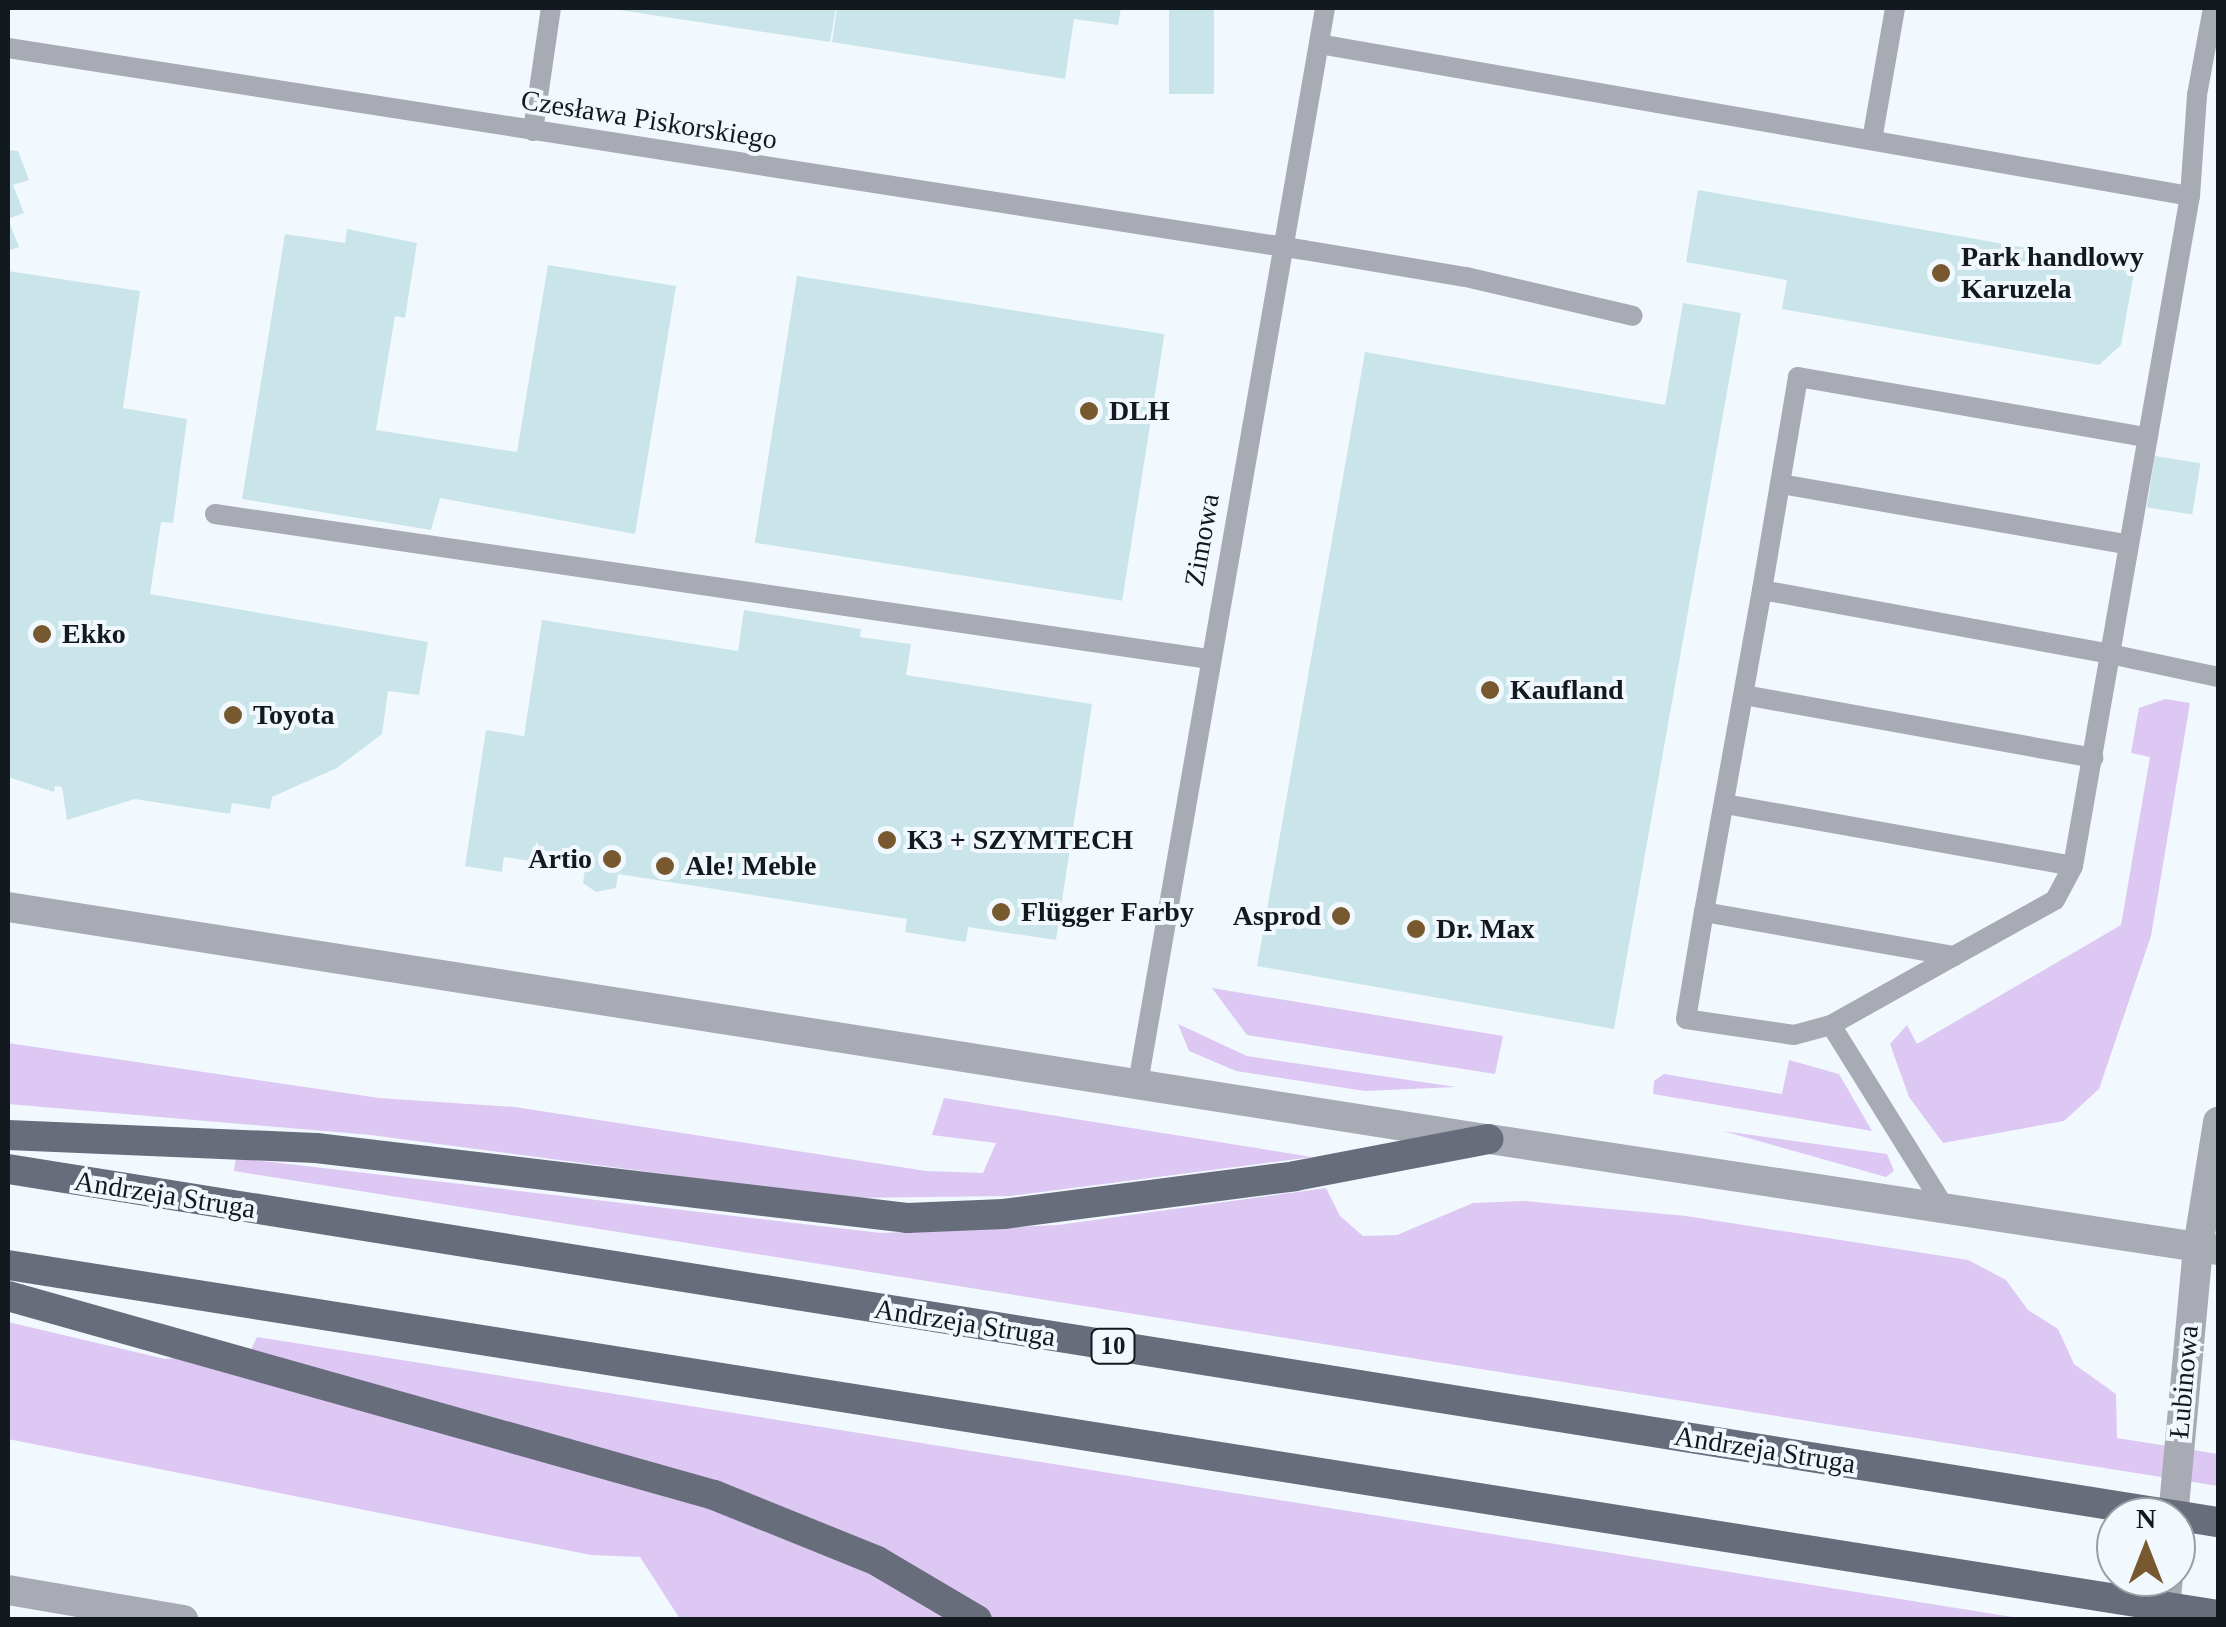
<!DOCTYPE html>
<meta charset="utf-8">
<style>
body{margin:0}
#map{position:relative;width:2226px;height:1627px;overflow:hidden;background:#f1f9ff;font-family:"Times New Roman",serif}
div>[style]{position:absolute}
.green>*{inset:0;background:#ddc7f3}
.building>*{inset:0;background:#cae5e9;transform-origin:0 0}
.service>*{height:20px;margin:-10px;padding:0 10px;transform-origin:10px;border-radius:10px;background:#a9abb4}
.minor>*{height:30px;margin:-15px;padding:0 15px;transform-origin:15px;border-radius:15px;background:#a9abb4}
.tertiary>*{height:30px;margin:-15px;padding:0 15px;transform-origin:15px;border-radius:15px;background:#a9abb4}
.primary>*{height:30px;margin:-15px;padding:0 15px;transform-origin:15px;border-radius:15px;background:#686d7c}
.dots>*{width:28px;height:28px;translate:-50% -50%;box-sizing:border-box;border:5px solid #f1f9ff;border-radius:50%}
span{translate:-50% -50%;white-space:nowrap;text-align:center;line-height:1.15;-webkit-text-stroke:8px #f1f9ff;paint-order:stroke}
.shield-label span{padding:2px 8px;background:#f1f9ff;border:2px solid;border-radius:8px;-webkit-text-stroke-width:0}
.shield-label{font-size:25px;color:#131a1f;font-weight:700}
.street-label{font-size:28px;color:#131a1f}
.poi-label{font-size:28px;color:#131a1f;font-weight:700}
.left{translate:0 -50%;text-align:left}
.right{translate:-100% -50%;text-align:right}
.frame{position:absolute;inset:0;border:10px solid #131a1f;pointer-events:none}
.north{position:absolute;left:2096px;top:1497px;width:100px;height:100px;box-sizing:border-box;background:#f1f9ff;border:2px solid #98a0a5;border-radius:50%;rotate:0deg;font-size:28px;font-weight:700;line-height:40px;text-align:center;color:#131a1f}
.north::after{content:'';display:block;margin:auto;width:35px;height:45px;background:#78582e;clip-path:polygon(50% 0,100% 100%,50% 72%,0 100%)}
</style>
<div id="map">
<div class="green">
<i style="clip-path:polygon(2165px 699px,2190px 703px,2151px 936px,2099px 1089px,2064px 1121px,1943px 1143px,1909px 1097px,1890px 1044px,1907px 1025px,1917px 1044px,2121px 925px,2150px 757px,2131px 753px,2139px 708px)"></i>
<i style="clip-path:polygon(1212px 988px,1503px 1036px,1495px 1074px,1247px 1035px)"></i>
<i style="clip-path:polygon(1178px 1024px,1247px 1056px,1456px 1087px,1365px 1091px,1236px 1071px,1189px 1051px)"></i>
<i style="clip-path:polygon(8px 1043px,379px 1098px,515px 1107px,926px 1171px,983px 1173px,996px 1143px,932px 1135px,944px 1098px,1312px 1157px,1010px 1196px,847px 1198px,371px 1135px,8px 1104px)"></i>
<i style="clip-path:polygon(1789px 1060px,1839px 1074px,1872px 1131px,1653px 1094px,1654px 1081px,1664px 1074px,1782px 1094px)"></i>
<i style="clip-path:polygon(1723px 1131px,1887px 1154px,1894px 1171px,1886px 1177px)"></i>
<i style="clip-path:polygon(236px 1158px,881px 1233px,1058px 1225px,1326px 1188px,1340px 1216px,1363px 1236px,1397px 1235px,1473px 1203px,1523px 1201px,1686px 1216px,1968px 1260px,2006px 1280px,2028px 1310px,2058px 1329px,2074px 1364px,2116px 1394px,2117px 1438px,2218px 1454px,2218px 1486px,234px 1171px)"></i>
<i style="clip-path:polygon(8px 1322px,165px 1359px,251px 1350px,257px 1337px,2025px 1619px,680px 1619px,640px 1557px,591px 1555px,8px 1439px)"></i>
</div>
<div class="building">
<i style="clip-path:polygon(607px 8px,836px 8px,830px 42px)"></i>
<i style="clip-path:polygon(837px 8px,1121px 8px,1118px 25px,1074px 19px,1065px 79px,832px 42px)"></i>
<i style="left:1169px;top:8px;width:45px;height:86px"></i>
<i style="clip-path:polygon(8px 150px,18px 151px,29px 180px,13px 185px,24px 213px,8px 219px,19px 247px,8px 251px)"></i>
<i style="clip-path:polygon(1698px 190px,2135px 267px,2121px 345px,2099px 365px,1782px 309px,1787px 280px,1686px 262px)"></i>
<i style="clip-path:polygon(347px 229px,417px 243px,405px 318px,395px 316px,376px 430px,517px 452px,548px 265px,676px 286px,635px 534px,440px 498px,431px 530px,242px 499px,285px 234px,345px 243px)"></i>
<i style="clip-path:polygon(8px 271px,140px 291px,123px 408px,187px 419px,173px 523px,161px 522px,150px 594px,428px 642px,419px 695px,388px 691px,382px 734px,337px 768px,272px 797px,270px 809px,232px 803px,230px 814px,135px 799px,67px 820px,62px 787px,55px 786px,54px 792px,8px 777px)"></i>
<i style="left:797px;top:276px;width:372px;height:270px;rotate:9deg"></i>
<i style="clip-path:polygon(1683px 303px,1741px 313px,1614px 1029px,1257px 966px,1365px 352px,1665px 405px)"></i>
<i style="left:2155px;top:456px;width:46px;height:52px;rotate:9deg"></i>
<i style="clip-path:polygon(744px 610px,861px 629px,860px 637px,911px 644px,906px 675px,1092px 704px,1056px 940px,968px 927px,966px 942px,905px 932px,907px 919px,618px 874px,616px 888px,596px 892px,583px 883px,585px 869px,504px 857px,502px 872px,465px 866px,486px 730px,524px 736px,542px 620px,738px 651px)"></i>
</div>
<div class="service">
<i style="left:1319px;top:44px;width:884px;rotate:9.9deg"></i>
<i style="left:8px;top:48px;width:1312px;rotate:8.86deg"></i>
<i style="left:1304px;top:250px;width:164px;rotate:9.5deg"></i>
<i style="left:1466px;top:277px;width:171px;rotate:13.1deg"></i>
<i style="left:533px;top:131px;width:124px;rotate:-81.7deg"></i>
<i style="left:1872px;top:140px;width:134px;rotate:-80.1deg"></i>
<i style="left:1781px;top:484px;width:350px;rotate:9.9deg"></i>
<i style="left:215px;top:514px;width:1005px;rotate:8.3deg"></i>
<i style="left:1762px;top:590px;width:216px;rotate:-80.4deg"></i>
<i style="left:1798px;top:377px;width:353px;rotate:9.8deg"></i>
<i style="left:1744px;top:695px;width:355px;rotate:10.2deg"></i>
<i style="left:1725px;top:804px;width:353px;rotate:10.1deg"></i>
<i style="left:1704px;top:912px;width:327px;rotate:-79.8deg"></i>
<i style="left:1762px;top:590px;width:354px;rotate:10.4deg"></i>
<i style="left:2110px;top:654px;width:465px;rotate:-80.1deg"></i>
<i style="left:2190px;top:196px;width:101px;rotate:-86deg"></i>
<i style="left:2197px;top:95px;width:88px;rotate:-79.6deg"></i>
<i style="left:1954px;top:956px;width:141px;rotate:150.7deg"></i>
<i style="left:1831px;top:1025px;width:38px;rotate:165deg"></i>
<i style="left:1794px;top:1035px;width:109px;rotate:-171.6deg"></i>
<i style="left:1686px;top:1019px;width:109px;rotate:-80.5deg"></i>
<i style="left:1704px;top:912px;width:254px;rotate:10deg"></i>
<i style="left:1954px;top:956px;width:115px;rotate:-29deg"></i>
<i style="left:2055px;top:900px;width:38px;rotate:-62deg"></i>
<i style="left:2073px;top:866px;width:215px;rotate:-80.1deg"></i>
<i style="left:2110px;top:654px;width:110px;rotate:12deg"></i>
<i style="left:1831px;top:1025px;width:216px;rotate:58.1deg"></i>
<i style="left:1138px;top:1083px;width:1091px;rotate:-80.13deg"></i>
</div>
<div class="minor">
<i style="left:8px;top:907px;width:1496px;rotate:8.92deg"></i>
<i style="left:2198px;top:1247px;width:127px;rotate:-80.9deg"></i>
<i style="left:8px;top:1590px;width:178px;rotate:9.7deg"></i>
</div>
<div class="tertiary">
<i style="left:1489px;top:1139px;width:737px;rotate:8.66deg"></i>
<i style="left:2173px;top:1517px;width:271px;rotate:-84.7deg"></i>
<i style="left:2164px;top:1620px;width:43px;rotate:-84.7deg"></i>
</div>
<div class="primary">
<i style="left:8px;top:1135px;width:308px;rotate:2.4deg"></i>
<i style="left:316px;top:1148px;width:595px;rotate:6.75deg"></i>
<i style="left:907px;top:1218px;width:97px;rotate:-2.4deg"></i>
<i style="left:1004px;top:1214px;width:293px;rotate:-7.4deg"></i>
<i style="left:1295px;top:1176px;width:197px;rotate:-10.8deg"></i>
<i style="left:8px;top:1169px;width:2238px;rotate:9.08deg"></i>
<i style="left:8px;top:1265px;width:2238px;rotate:9deg"></i>
<i style="left:8px;top:1296px;width:734px;rotate:15.74deg"></i>
<i style="left:714px;top:1495px;width:176px;rotate:22deg"></i>
<i style="left:877px;top:1561px;width:116px;rotate:30.5deg"></i>
</div>
<div class="dots">
<i style="left:1941px;top:273px;background:#78582e"></i>
<i style="left:1089px;top:411px;background:#78582e"></i>
<i style="left:42px;top:634px;background:#78582e"></i>
<i style="left:1490px;top:690px;background:#78582e"></i>
<i style="left:233px;top:715px;background:#78582e"></i>
<i style="left:887px;top:840px;background:#78582e"></i>
<i style="left:612px;top:859px;background:#78582e"></i>
<i style="left:665px;top:866px;background:#78582e"></i>
<i style="left:1001px;top:912px;background:#78582e"></i>
<i style="left:1341px;top:916px;background:#78582e"></i>
<i style="left:1416px;top:929px;background:#78582e"></i>
</div>
<div class="shield-label">
<span style="left:1113px;top:1346px">10</span>
</div>
<div class="street-label">
<span style="left:649px;top:120px;rotate:9deg">Czesława Piskorskiego</span>
<span style="left:1202px;top:540px;rotate:-80deg">Zimowa</span>
<span style="left:165px;top:1195px;rotate:9deg">Andrzeja Struga</span>
<span style="left:965px;top:1323px;rotate:9deg">Andrzeja Struga</span>
<span style="left:2184px;top:1382px;rotate:-85deg">Łubinowa</span>
<span style="left:1765px;top:1450px;rotate:9deg">Andrzeja Struga</span>
</div>
<div class="poi-label">
<span class="left" style="left:1961px;top:273px">Park handlowy<br>Karuzela</span>
<span class="left" style="left:1109px;top:411px">DLH</span>
<span class="left" style="left:62px;top:634px">Ekko</span>
<span class="left" style="left:1510px;top:690px">Kaufland</span>
<span class="left" style="left:253px;top:715px">Toyota</span>
<span class="left" style="left:907px;top:840px">K3 + SZYMTECH</span>
<span class="right" style="left:592px;top:859px">Artio</span>
<span class="left" style="left:685px;top:866px">Ale! Meble</span>
<span class="left" style="left:1021px;top:912px">Flügger Farby</span>
<span class="right" style="left:1321px;top:916px">Asprod</span>
<span class="left" style="left:1436px;top:929px">Dr. Max</span>
</div>
<div class="frame"></div>
<div class="north">N</div>
</div>
